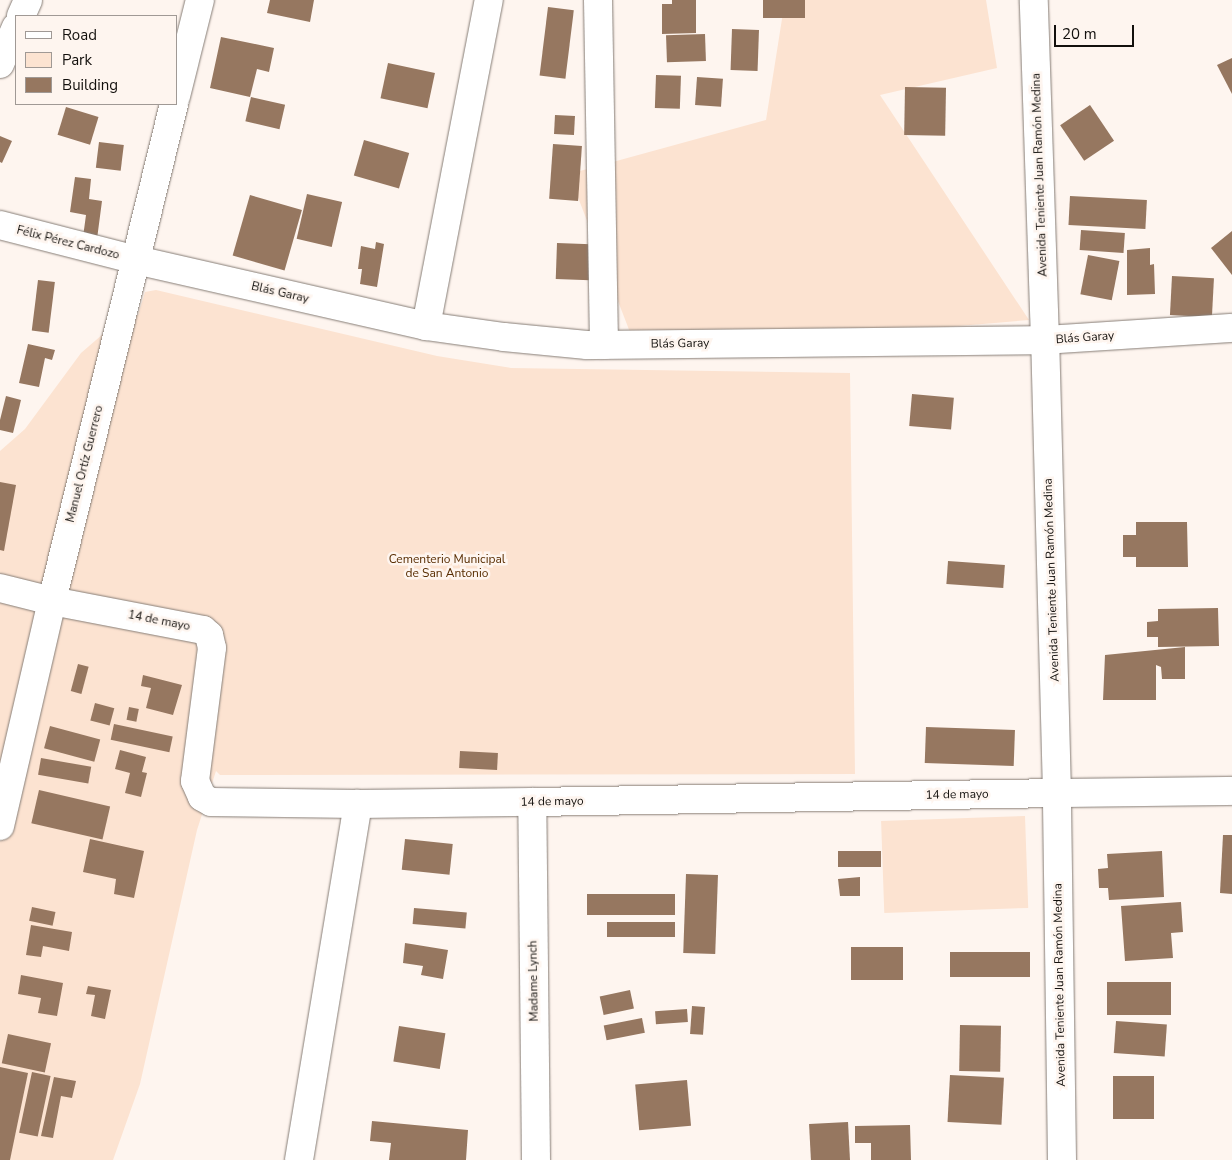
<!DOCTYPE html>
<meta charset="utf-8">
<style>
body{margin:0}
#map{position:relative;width:1232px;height:1160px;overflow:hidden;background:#fef5ef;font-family:"Nunito Sans",sans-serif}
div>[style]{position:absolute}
.green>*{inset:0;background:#fce3d1;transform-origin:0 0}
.building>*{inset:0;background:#967760;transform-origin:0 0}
.roads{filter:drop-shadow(0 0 1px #867d76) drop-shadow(0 0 1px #867d76)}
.minor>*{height:28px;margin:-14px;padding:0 14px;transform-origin:14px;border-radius:14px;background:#fff}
.tertiary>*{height:28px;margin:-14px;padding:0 14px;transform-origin:14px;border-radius:14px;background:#fff}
span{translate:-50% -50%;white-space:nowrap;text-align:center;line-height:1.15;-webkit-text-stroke:5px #fef5ef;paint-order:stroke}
.street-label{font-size:12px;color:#13100d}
.park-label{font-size:12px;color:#582d02}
.legend{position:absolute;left:15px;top:15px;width:162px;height:90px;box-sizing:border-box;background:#fef5ef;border:1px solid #a09995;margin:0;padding:6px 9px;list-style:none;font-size:15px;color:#13100d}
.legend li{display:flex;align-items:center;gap:10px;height:25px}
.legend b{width:25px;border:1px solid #a09995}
.scale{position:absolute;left:1054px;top:25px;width:80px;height:22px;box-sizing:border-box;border:2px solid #13100d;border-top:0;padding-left:6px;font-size:15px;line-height:18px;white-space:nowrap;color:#13100d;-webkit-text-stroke:4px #fef5ef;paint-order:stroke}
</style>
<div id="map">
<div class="green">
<i style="clip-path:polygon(785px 0,986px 0,997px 68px,880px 95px,1029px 320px,638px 353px,569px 174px,766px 120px)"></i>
<i style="clip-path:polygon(156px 290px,437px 356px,511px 368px,850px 373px,855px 774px,220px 775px,216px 771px,197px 830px,140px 1084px,113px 1160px,0 1160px,0 451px,25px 429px,81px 353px,118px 321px,138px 315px,145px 292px)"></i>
<i style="left:1025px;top:816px;width:92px;height:144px;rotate:88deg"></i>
</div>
<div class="building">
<i style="clip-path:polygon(270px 0,314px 0,310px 22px,267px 13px)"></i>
<i style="clip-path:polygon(672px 0,696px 0,696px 33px,662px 34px,662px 4px,672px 4px)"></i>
<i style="left:763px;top:0;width:42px;height:18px"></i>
<i style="left:548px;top:7px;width:26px;height:69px;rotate:7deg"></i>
<i style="left:732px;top:29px;width:27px;height:41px;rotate:2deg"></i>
<i style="left:705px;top:34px;width:27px;height:39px;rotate:88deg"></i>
<i style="clip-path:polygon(221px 37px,274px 48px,269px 72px,257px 69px,250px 97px,210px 88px)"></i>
<i style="clip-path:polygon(1232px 58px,1232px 94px,1217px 65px)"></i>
<i style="left:388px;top:63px;width:48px;height:36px;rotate:12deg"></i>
<i style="left:656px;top:75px;width:25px;height:33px;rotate:2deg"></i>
<i style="left:697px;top:77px;width:26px;height:28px;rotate:4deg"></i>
<i style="left:905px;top:87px;width:41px;height:48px;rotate:1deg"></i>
<i style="left:251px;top:97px;width:35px;height:25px;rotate:13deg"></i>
<i style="left:1090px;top:105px;width:43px;height:36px;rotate:56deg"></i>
<i style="left:66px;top:107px;width:34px;height:29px;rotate:17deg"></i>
<i style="left:555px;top:115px;width:20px;height:19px;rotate:3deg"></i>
<i style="clip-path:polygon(0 136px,12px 141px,2px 163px,0 162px)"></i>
<i style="left:364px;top:140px;width:47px;height:37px;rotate:16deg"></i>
<i style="left:99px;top:142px;width:25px;height:26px;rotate:7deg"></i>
<i style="left:553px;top:144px;width:29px;height:55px;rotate:4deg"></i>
<i style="clip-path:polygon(75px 177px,91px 179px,89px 199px,102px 201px,97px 239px,83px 237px,86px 215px,70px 212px)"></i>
<i style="left:307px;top:194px;width:36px;height:46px;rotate:13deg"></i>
<i style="left:250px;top:195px;width:54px;height:63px;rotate:16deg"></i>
<i style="left:1070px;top:196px;width:77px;height:29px;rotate:3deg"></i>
<i style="left:1081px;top:230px;width:44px;height:20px;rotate:4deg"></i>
<i style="clip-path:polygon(1232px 231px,1232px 275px,1211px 248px)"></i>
<i style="clip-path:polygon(376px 242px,384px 244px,377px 287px,360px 284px,362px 269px,358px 269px,361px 246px,375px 249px)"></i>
<i style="left:557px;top:243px;width:34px;height:36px;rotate:2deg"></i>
<i style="clip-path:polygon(1150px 248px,1150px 265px,1154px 264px,1155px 294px,1127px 295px,1127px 250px)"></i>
<i style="left:1088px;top:255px;width:32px;height:40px;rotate:11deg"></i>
<i style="left:1172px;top:276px;width:42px;height:39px;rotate:3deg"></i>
<i style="left:38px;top:280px;width:17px;height:51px;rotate:7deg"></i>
<i style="clip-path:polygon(28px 344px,55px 350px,52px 360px,45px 358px,39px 387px,19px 383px)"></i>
<i style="left:912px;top:394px;width:42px;height:32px;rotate:5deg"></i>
<i style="clip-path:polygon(6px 396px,21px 400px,13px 433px,0 430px,0 420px)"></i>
<i style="clip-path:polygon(0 482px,16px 485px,4px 551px,0 550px)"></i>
<i style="clip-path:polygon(1136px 522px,1187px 522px,1188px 567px,1136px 567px,1136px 557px,1123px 557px,1123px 535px,1136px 535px)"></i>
<i style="left:948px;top:561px;width:57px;height:23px;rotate:4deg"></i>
<i style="clip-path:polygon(1218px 608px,1219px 646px,1158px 647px,1158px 637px,1147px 637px,1147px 622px,1158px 621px,1158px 609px)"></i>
<i style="clip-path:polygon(1185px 647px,1185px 679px,1162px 679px,1161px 667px,1156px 665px,1156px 700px,1103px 700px,1105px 655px)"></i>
<i style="left:78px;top:664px;width:11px;height:28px;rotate:15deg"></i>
<i style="clip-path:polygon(143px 675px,182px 685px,173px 715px,146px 708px,151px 688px,141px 686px)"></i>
<i style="left:95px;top:703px;width:20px;height:18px;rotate:15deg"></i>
<i style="left:129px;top:707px;width:10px;height:13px;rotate:11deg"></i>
<i style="left:114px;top:724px;width:60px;height:16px;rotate:12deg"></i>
<i style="left:50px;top:726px;width:52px;height:23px;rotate:15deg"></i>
<i style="left:926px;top:727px;width:89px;height:36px;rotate:2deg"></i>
<i style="clip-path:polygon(120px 750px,146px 757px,142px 772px,147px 773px,141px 797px,125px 793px,130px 773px,115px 769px)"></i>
<i style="left:460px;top:751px;width:38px;height:17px;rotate:3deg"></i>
<i style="left:41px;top:758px;width:51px;height:17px;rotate:10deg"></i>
<i style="left:39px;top:790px;width:73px;height:34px;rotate:13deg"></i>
<i style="clip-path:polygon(1223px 835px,1232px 835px,1232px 894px,1220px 893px)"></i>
<i style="clip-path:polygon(90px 839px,144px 851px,134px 898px,114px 894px,116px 879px,83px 872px)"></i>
<i style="left:405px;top:839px;width:48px;height:31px;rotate:6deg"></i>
<i style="left:881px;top:851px;width:16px;height:43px;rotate:90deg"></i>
<i style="clip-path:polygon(1162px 851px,1164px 897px,1109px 900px,1108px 888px,1099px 888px,1098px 869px,1108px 868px,1107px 854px)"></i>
<i style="left:686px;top:874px;width:32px;height:79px;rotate:2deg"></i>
<i style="clip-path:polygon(860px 877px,860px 896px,840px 896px,838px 879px)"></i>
<i style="left:675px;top:894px;width:21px;height:88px;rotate:90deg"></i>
<i style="clip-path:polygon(1181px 902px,1183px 932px,1171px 933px,1173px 958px,1125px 961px,1121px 906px)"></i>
<i style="left:32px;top:907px;width:24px;height:14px;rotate:12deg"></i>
<i style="left:414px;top:908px;width:53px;height:16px;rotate:5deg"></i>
<i style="left:675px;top:922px;width:15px;height:68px;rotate:90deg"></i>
<i style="clip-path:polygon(31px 925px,72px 932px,69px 951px,43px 946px,41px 957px,26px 955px)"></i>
<i style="clip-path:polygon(405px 943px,448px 950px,443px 979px,421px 975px,423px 966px,403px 963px)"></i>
<i style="left:903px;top:947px;width:33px;height:52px;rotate:90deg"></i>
<i style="left:1030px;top:952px;width:25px;height:80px;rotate:90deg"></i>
<i style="clip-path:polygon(21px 975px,63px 983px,57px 1016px,38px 1013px,41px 998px,18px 994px)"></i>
<i style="left:1107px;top:982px;width:64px;height:33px"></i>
<i style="clip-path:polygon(88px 986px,111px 990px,105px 1019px,91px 1016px,95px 995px,86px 994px)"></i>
<i style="left:630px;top:990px;width:19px;height:31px;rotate:78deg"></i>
<i style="left:692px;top:1006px;width:13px;height:28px;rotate:4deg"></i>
<i style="left:687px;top:1009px;width:13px;height:32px;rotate:86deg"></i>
<i style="left:642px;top:1018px;width:15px;height:39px;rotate:79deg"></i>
<i style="left:1116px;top:1021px;width:51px;height:32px;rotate:4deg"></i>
<i style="left:960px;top:1025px;width:41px;height:46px;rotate:1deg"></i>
<i style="left:399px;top:1026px;width:47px;height:36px;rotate:9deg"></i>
<i style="left:8px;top:1034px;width:44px;height:30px;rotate:12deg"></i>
<i style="clip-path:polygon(0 1067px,28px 1073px,10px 1160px,0 1160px)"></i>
<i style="left:32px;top:1072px;width:19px;height:62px;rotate:12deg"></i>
<i style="left:950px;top:1075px;width:54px;height:47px;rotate:3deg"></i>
<i style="left:1113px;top:1076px;width:41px;height:43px"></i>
<i style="clip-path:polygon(54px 1077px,76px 1081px,72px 1098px,61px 1096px,53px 1138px,41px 1136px)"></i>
<i style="left:687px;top:1080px;width:46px;height:52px;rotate:85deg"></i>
<i style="clip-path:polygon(372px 1121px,468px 1130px,466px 1160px,389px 1160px,391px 1143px,370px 1141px)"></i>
<i style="left:848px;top:1122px;width:38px;height:39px;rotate:87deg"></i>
<i style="clip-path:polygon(910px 1125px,911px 1160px,871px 1160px,871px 1143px,855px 1143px,855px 1126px)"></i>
</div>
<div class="roads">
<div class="minor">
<i style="left:598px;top:0;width:345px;rotate:89deg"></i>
<i style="left:21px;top:16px;width:17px;rotate:-66deg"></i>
<i style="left:0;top:64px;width:40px;rotate:-66.6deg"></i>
<i style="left:176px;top:96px;width:99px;rotate:-76deg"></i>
<i style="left:0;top:225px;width:140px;rotate:14.4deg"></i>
<i style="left:136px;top:260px;width:297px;rotate:12.8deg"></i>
<i style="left:426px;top:326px;width:79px;rotate:8deg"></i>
<i style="left:504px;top:337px;width:83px;rotate:5.5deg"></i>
<i style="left:587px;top:345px;width:458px;rotate:-0.6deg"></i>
<i style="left:1045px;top:340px;width:340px;rotate:-91.9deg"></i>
<i style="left:426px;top:326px;width:332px;rotate:-79.1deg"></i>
<i style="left:0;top:588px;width:54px;rotate:14deg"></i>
<i style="left:52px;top:601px;width:154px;rotate:10.9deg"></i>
<i style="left:203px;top:630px;width:8px;rotate:40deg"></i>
<i style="left:209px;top:635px;width:13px;rotate:77deg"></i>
<i style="left:212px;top:648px;width:134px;rotate:97.3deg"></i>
<i style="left:195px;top:781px;width:17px;rotate:66deg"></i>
<i style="left:202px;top:797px;width:10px;rotate:29deg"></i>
<i style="left:211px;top:802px;width:147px;rotate:0.8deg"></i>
<i style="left:358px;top:804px;width:174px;rotate:-0.7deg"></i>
<i style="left:1057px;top:793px;width:175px;rotate:-0.7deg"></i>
<i style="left:0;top:826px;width:231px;rotate:-77deg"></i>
<i style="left:52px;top:601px;width:512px;rotate:-76.21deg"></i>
<i style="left:299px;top:1160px;width:361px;rotate:-80.6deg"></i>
</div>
<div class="tertiary">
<i style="left:536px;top:1160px;width:358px;rotate:-90.6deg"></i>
<i style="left:532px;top:802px;width:525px;rotate:-0.98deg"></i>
<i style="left:1062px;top:1160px;width:367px;rotate:-90.8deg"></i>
<i style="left:1057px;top:793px;width:453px;rotate:-91.5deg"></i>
<i style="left:1045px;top:340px;width:187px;rotate:-3.7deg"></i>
</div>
</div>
<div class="street-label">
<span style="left:1040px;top:175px;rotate:-92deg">Avenida Teniente Juan Ramón Medina</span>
<span style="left:68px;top:243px;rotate:14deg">Félix Pérez Cardozo</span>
<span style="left:280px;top:293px;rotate:13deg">Blás Garay</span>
<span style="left:1085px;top:338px;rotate:-4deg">Blás Garay</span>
<span style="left:680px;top:344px;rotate:-1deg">Blás Garay</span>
<span style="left:85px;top:464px;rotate:-76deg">Manuel Ortíz Guerrero</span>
<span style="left:1052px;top:580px;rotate:-92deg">Avenida Teniente Juan Ramón Medina</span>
<span style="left:159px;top:621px;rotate:11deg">14 de mayo</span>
<span style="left:957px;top:795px;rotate:-1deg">14 de mayo</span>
<span style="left:552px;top:802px;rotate:-1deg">14 de mayo</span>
<span style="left:534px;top:981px;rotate:-91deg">Madame Lynch</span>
<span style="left:1060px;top:985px;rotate:-91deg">Avenida Teniente Juan Ramón Medina</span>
</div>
<div class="park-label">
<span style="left:447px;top:567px">Cementerio Municipal<br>de San Antonio</span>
</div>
<ul class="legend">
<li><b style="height:6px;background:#fff"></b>Road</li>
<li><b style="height:14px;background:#fce3d1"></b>Park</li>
<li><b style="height:14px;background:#967760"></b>Building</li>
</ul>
<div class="scale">20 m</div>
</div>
